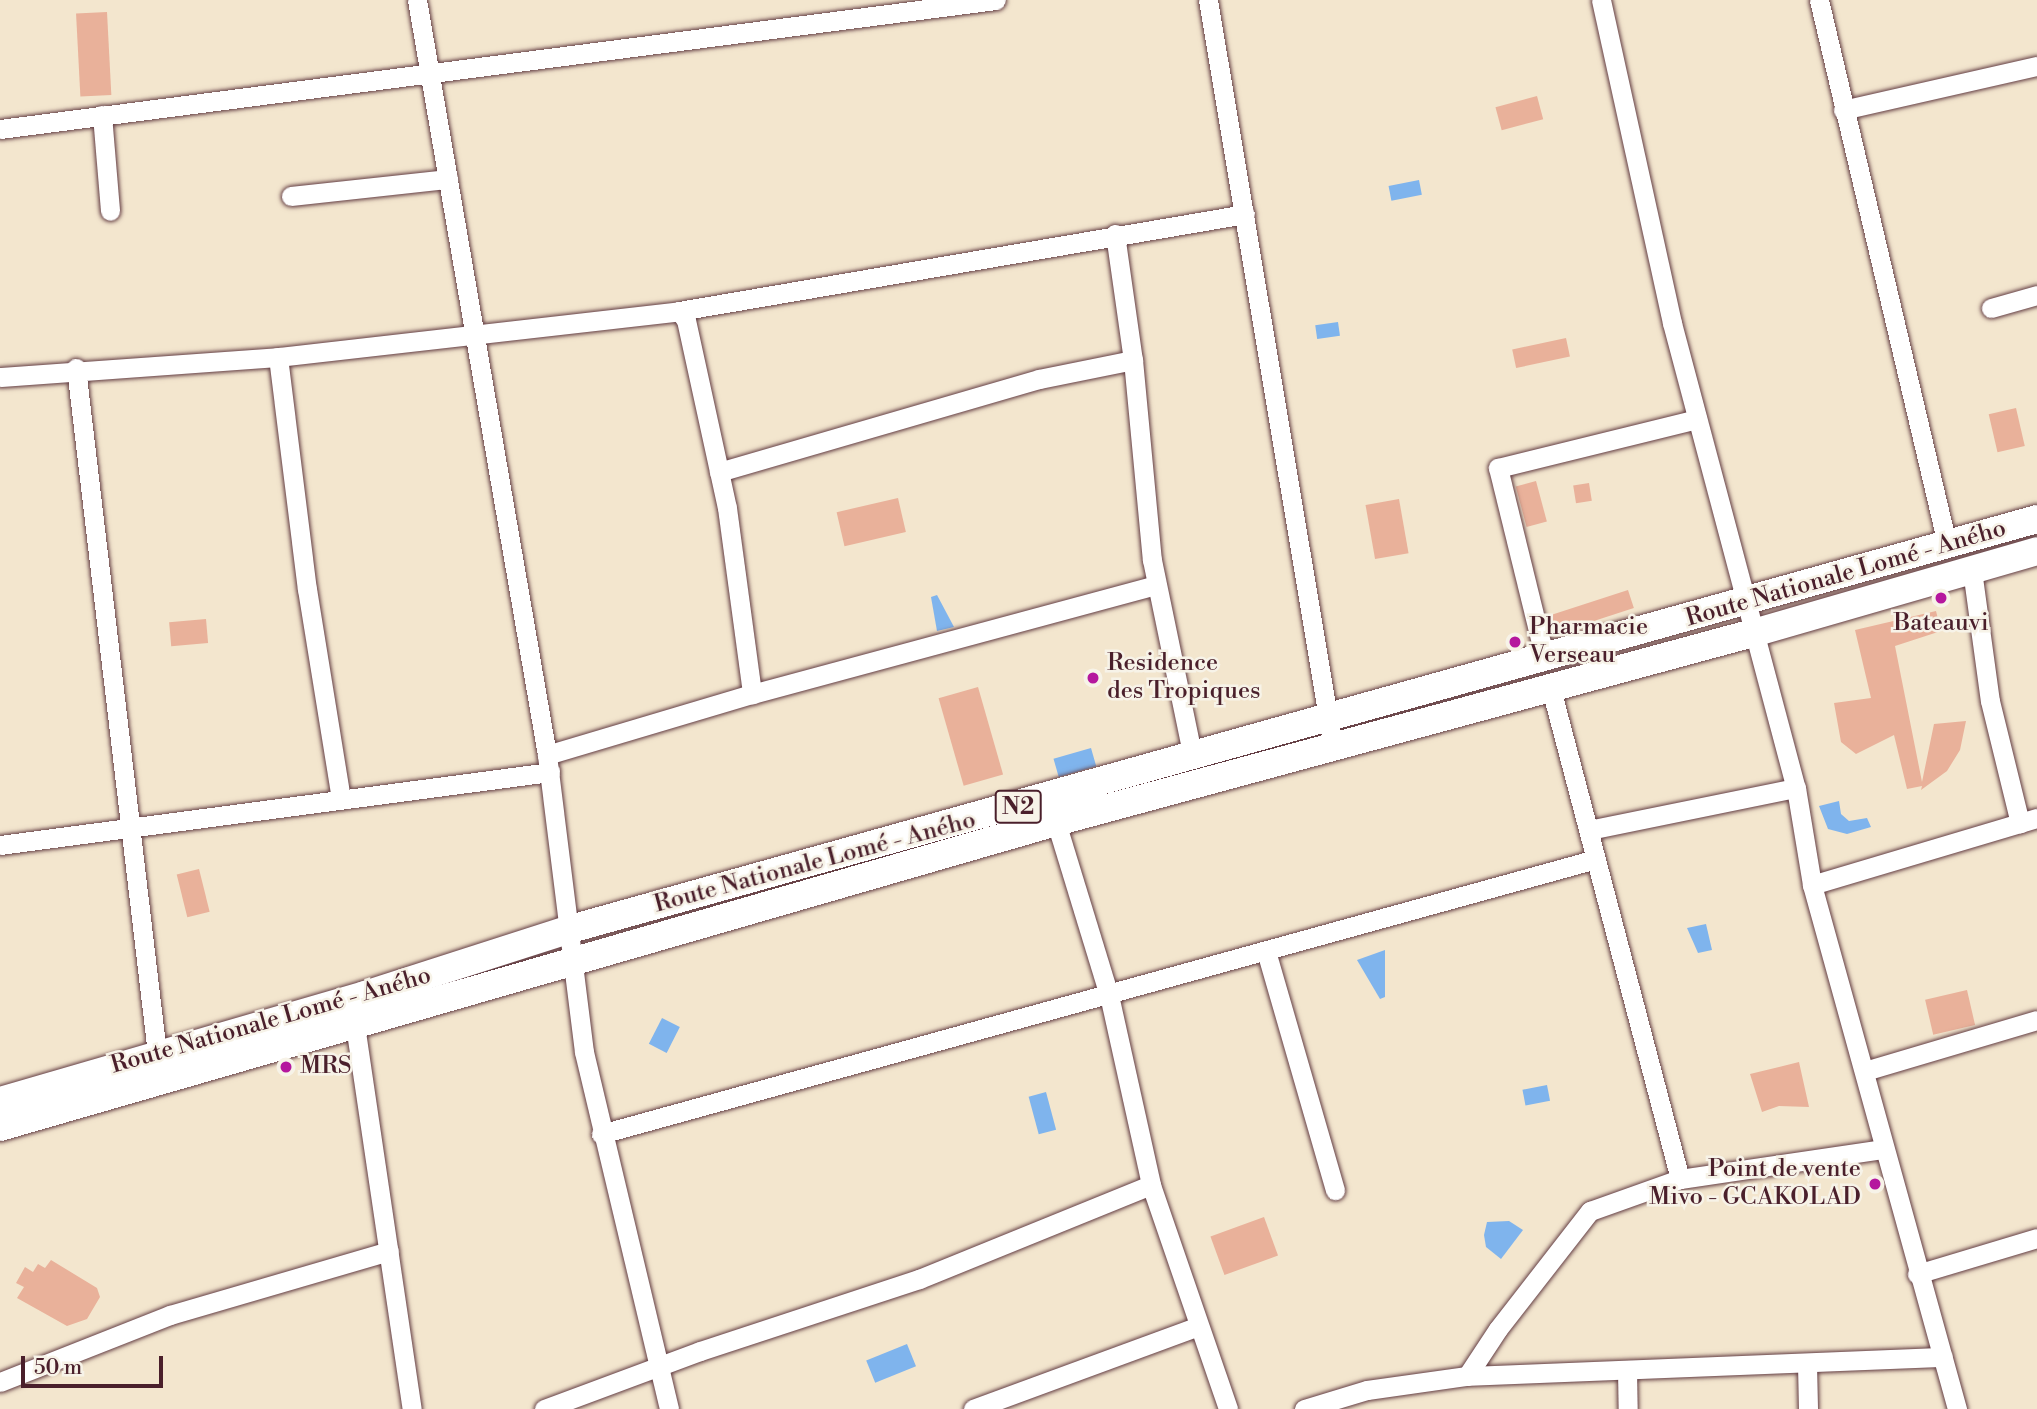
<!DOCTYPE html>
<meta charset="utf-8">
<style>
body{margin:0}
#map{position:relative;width:2037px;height:1409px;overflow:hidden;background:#f3e6ce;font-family:"Libre Bodoni",serif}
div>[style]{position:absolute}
.water>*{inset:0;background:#7fb4ed;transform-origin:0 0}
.building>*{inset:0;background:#e9b19a;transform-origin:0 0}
.roads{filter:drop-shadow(0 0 2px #633d43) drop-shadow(0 0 2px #633d43)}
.minor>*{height:19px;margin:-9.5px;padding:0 9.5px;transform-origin:9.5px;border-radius:9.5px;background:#fff}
.highway>*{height:28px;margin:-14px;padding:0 14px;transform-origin:14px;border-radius:14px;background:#fff}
.dots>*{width:19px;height:19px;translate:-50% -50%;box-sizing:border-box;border:4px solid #f7f3e8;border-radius:50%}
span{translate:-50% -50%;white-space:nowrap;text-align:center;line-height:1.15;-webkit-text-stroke:5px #f7f3e8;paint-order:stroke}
.shield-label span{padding:2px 5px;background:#f7f3e8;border:2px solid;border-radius:5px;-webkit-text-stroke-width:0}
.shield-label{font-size:23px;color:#4a1f2b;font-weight:700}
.street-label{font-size:24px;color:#4a1f2b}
.poi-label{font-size:24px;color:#4a1f2b}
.left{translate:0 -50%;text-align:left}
.right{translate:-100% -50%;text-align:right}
.scale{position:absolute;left:21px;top:1356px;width:142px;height:32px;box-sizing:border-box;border:4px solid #4a1f2b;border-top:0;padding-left:9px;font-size:21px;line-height:24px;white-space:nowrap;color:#4a1f2b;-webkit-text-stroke:5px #f7f3e8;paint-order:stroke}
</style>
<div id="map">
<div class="water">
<i style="left:1419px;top:180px;width:15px;height:31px;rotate:79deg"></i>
<i style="left:1338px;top:322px;width:14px;height:23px;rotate:82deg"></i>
<i style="clip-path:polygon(937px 595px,954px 627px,937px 631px,931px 597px)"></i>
<i style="left:1091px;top:748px;width:19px;height:39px;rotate:74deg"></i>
<i style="clip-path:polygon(1839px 801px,1841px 814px,1849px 821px,1867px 818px,1871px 827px,1847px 834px,1828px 829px,1819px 806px)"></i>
<i style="clip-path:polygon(1706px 924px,1712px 950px,1698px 953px,1687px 928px)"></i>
<i style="clip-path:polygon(1385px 950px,1385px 997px,1380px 999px,1357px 960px)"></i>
<i style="left:662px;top:1018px;width:20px;height:29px;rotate:27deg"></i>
<i style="left:1547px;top:1085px;width:16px;height:25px;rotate:79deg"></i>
<i style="left:1046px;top:1092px;width:39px;height:18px;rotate:75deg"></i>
<i style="clip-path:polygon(1509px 1221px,1523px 1230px,1501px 1259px,1486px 1247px,1484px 1235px,1487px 1222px)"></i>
<i style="left:907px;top:1344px;width:24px;height:44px;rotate:68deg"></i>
</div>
<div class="building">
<i style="left:107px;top:12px;width:83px;height:31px;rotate:87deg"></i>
<i style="left:1537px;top:96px;width:24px;height:43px;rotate:75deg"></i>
<i style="left:1566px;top:338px;width:19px;height:55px;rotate:78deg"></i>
<i style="left:2016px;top:408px;width:39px;height:28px;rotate:77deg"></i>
<i style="left:1536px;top:481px;width:42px;height:21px;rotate:75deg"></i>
<i style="left:1589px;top:483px;width:18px;height:16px;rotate:81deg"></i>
<i style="left:898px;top:498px;width:35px;height:63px;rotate:77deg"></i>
<i style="left:1399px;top:499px;width:55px;height:34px;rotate:80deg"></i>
<i style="left:1628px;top:590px;width:19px;height:85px;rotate:72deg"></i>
<i style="clip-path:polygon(1936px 611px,1941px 631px,1895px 646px,1922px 782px,1934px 724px,1966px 721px,1960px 750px,1947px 771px,1921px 790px,1922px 786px,1907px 789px,1894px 735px,1856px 754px,1841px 742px,1834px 703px,1871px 698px,1855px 630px)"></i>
<i style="left:206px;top:619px;width:24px;height:37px;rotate:85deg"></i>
<i style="left:978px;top:687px;width:91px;height:41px;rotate:74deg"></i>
<i style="left:199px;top:869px;width:44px;height:23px;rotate:76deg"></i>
<i style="left:1967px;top:990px;width:36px;height:43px;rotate:77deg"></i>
<i style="clip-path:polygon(1799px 1062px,1809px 1107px,1779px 1106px,1762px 1112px,1750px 1074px)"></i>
<i style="left:1264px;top:1217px;width:41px;height:57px;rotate:70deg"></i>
<i style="clip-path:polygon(51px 1260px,97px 1288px,100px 1297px,87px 1319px,67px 1326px,17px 1298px,24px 1287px,16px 1283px,25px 1267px,33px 1272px,38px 1264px,45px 1268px)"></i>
</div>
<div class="roads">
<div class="minor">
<i style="left:417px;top:0;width:766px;rotate:80.23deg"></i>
<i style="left:547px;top:755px;width:299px;rotate:82.9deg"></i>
<i style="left:584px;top:1052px;width:367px;rotate:76.6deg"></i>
<i style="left:1208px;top:0;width:757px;rotate:80.5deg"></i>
<i style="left:1601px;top:0;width:331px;rotate:77.6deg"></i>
<i style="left:1672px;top:323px;width:481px;rotate:75.1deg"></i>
<i style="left:1796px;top:788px;width:98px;rotate:80.6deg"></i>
<i style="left:1812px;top:885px;width:544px;rotate:74.53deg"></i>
<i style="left:1819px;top:0;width:559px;rotate:76.76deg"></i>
<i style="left:1843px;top:110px;width:199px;rotate:-12.8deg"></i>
<i style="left:102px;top:115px;width:96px;rotate:85.2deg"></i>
<i style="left:0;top:129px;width:1004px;rotate:-7.38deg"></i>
<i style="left:291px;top:196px;width:158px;rotate:-6.2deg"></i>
<i style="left:1115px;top:234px;width:127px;rotate:81.9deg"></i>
<i style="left:1133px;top:360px;width:201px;rotate:84.6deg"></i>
<i style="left:1152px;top:560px;width:202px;rotate:78.3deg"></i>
<i style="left:1991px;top:308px;width:48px;rotate:-15.8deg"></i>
<i style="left:679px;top:311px;width:11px;rotate:52deg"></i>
<i style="left:686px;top:320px;width:192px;rotate:77.7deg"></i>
<i style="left:727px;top:508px;width:188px;rotate:82.3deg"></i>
<i style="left:278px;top:357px;width:234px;rotate:82.9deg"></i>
<i style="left:307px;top:589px;width:212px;rotate:80.8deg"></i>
<i style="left:76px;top:368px;width:690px;rotate:83.26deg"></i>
<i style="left:0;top:377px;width:279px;rotate:-4.1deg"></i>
<i style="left:278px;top:357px;width:404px;rotate:-6.5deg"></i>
<i style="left:679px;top:311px;width:574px;rotate:-9.72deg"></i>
<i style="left:719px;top:472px;width:333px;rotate:-16.2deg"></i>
<i style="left:1039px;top:379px;width:96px;rotate:-11.4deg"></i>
<i style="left:1972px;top:570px;width:132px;rotate:82.2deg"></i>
<i style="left:1990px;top:701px;width:126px;rotate:76.2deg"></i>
<i style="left:1545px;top:659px;width:197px;rotate:-103.8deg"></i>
<i style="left:1498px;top:468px;width:205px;rotate:-13.8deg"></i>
<i style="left:1550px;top:685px;width:511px;rotate:75.26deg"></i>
<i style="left:547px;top:755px;width:214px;rotate:-16.6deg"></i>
<i style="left:752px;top:694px;width:418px;rotate:-15.1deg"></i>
<i style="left:1056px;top:822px;width:181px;rotate:73deg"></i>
<i style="left:1109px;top:995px;width:195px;rotate:77.5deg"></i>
<i style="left:1151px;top:1185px;width:237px;rotate:71deg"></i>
<i style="left:1589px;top:830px;width:211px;rotate:-11.5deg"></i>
<i style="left:0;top:845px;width:555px;rotate:-7.56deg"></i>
<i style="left:1812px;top:885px;width:235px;rotate:-16.6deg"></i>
<i style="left:1266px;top:951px;width:249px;rotate:73.9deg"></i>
<i style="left:355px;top:1025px;width:388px;rotate:81.6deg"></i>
<i style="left:1865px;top:1071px;width:179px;rotate:-16.5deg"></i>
<i style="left:601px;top:1134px;width:1032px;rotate:-15.45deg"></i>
<i style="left:1917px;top:1274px;width:125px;rotate:-16.7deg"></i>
<i style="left:1807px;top:1364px;width:45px;rotate:88.7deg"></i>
<i style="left:1627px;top:1370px;width:39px;rotate:89deg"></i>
<i style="left:1467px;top:1376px;width:56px;rotate:-56.6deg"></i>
<i style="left:1498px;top:1329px;width:150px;rotate:-52.1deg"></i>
<i style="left:1590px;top:1211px;width:96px;rotate:-19.6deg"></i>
<i style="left:1680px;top:1179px;width:206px;rotate:-8.4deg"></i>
<i style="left:0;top:1382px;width:183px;rotate:-21.5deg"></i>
<i style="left:170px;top:1315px;width:228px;rotate:-16.3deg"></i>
<i style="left:544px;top:1409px;width:166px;rotate:-20.4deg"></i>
<i style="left:700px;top:1351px;width:231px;rotate:-18.2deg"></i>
<i style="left:919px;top:1279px;width:250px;rotate:-22.1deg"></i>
<i style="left:973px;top:1409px;width:240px;rotate:-20.2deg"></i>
<i style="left:1304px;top:1409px;width:66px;rotate:-16.8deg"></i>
<i style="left:1367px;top:1390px;width:101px;rotate:-8deg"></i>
<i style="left:1467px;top:1376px;width:476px;rotate:-2.3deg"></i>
</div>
<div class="highway">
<i style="left:0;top:1101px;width:380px;rotate:-16.2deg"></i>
<i style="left:365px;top:995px;width:212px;rotate:-17.8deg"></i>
<i style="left:567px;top:930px;width:1526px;rotate:-15.62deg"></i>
<i style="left:0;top:1127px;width:1099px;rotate:-16.11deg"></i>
<i style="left:1056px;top:822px;width:726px;rotate:-15.17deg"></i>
<i style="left:1757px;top:632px;width:291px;rotate:-16.1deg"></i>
</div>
</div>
<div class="dots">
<i style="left:1941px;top:598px;background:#b5179e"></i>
<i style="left:1515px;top:642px;background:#b5179e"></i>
<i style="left:1093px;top:678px;background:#b5179e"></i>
<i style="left:286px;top:1067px;background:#b5179e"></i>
<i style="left:1875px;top:1184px;background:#b5179e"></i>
</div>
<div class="shield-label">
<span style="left:1018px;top:807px">N2</span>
</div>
<div class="street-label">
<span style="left:1846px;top:574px;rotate:-16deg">Route Nationale Lomé - Aného</span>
<span style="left:815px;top:863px;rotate:-15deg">Route Nationale Lomé - Aného</span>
<span style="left:271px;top:1021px;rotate:-16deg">Route Nationale Lomé - Aného</span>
</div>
<div class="poi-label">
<span style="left:1941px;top:624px">Bateauvi</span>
<span class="left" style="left:1529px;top:642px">Pharmacie<br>Verseau</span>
<span class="left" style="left:1107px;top:678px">Residence<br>des Tropiques</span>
<span class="left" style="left:300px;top:1067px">MRS</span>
<span class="right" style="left:1861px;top:1184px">Point de vente<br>Mivo - GCAKOLAD</span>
</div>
<div class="scale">50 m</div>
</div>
